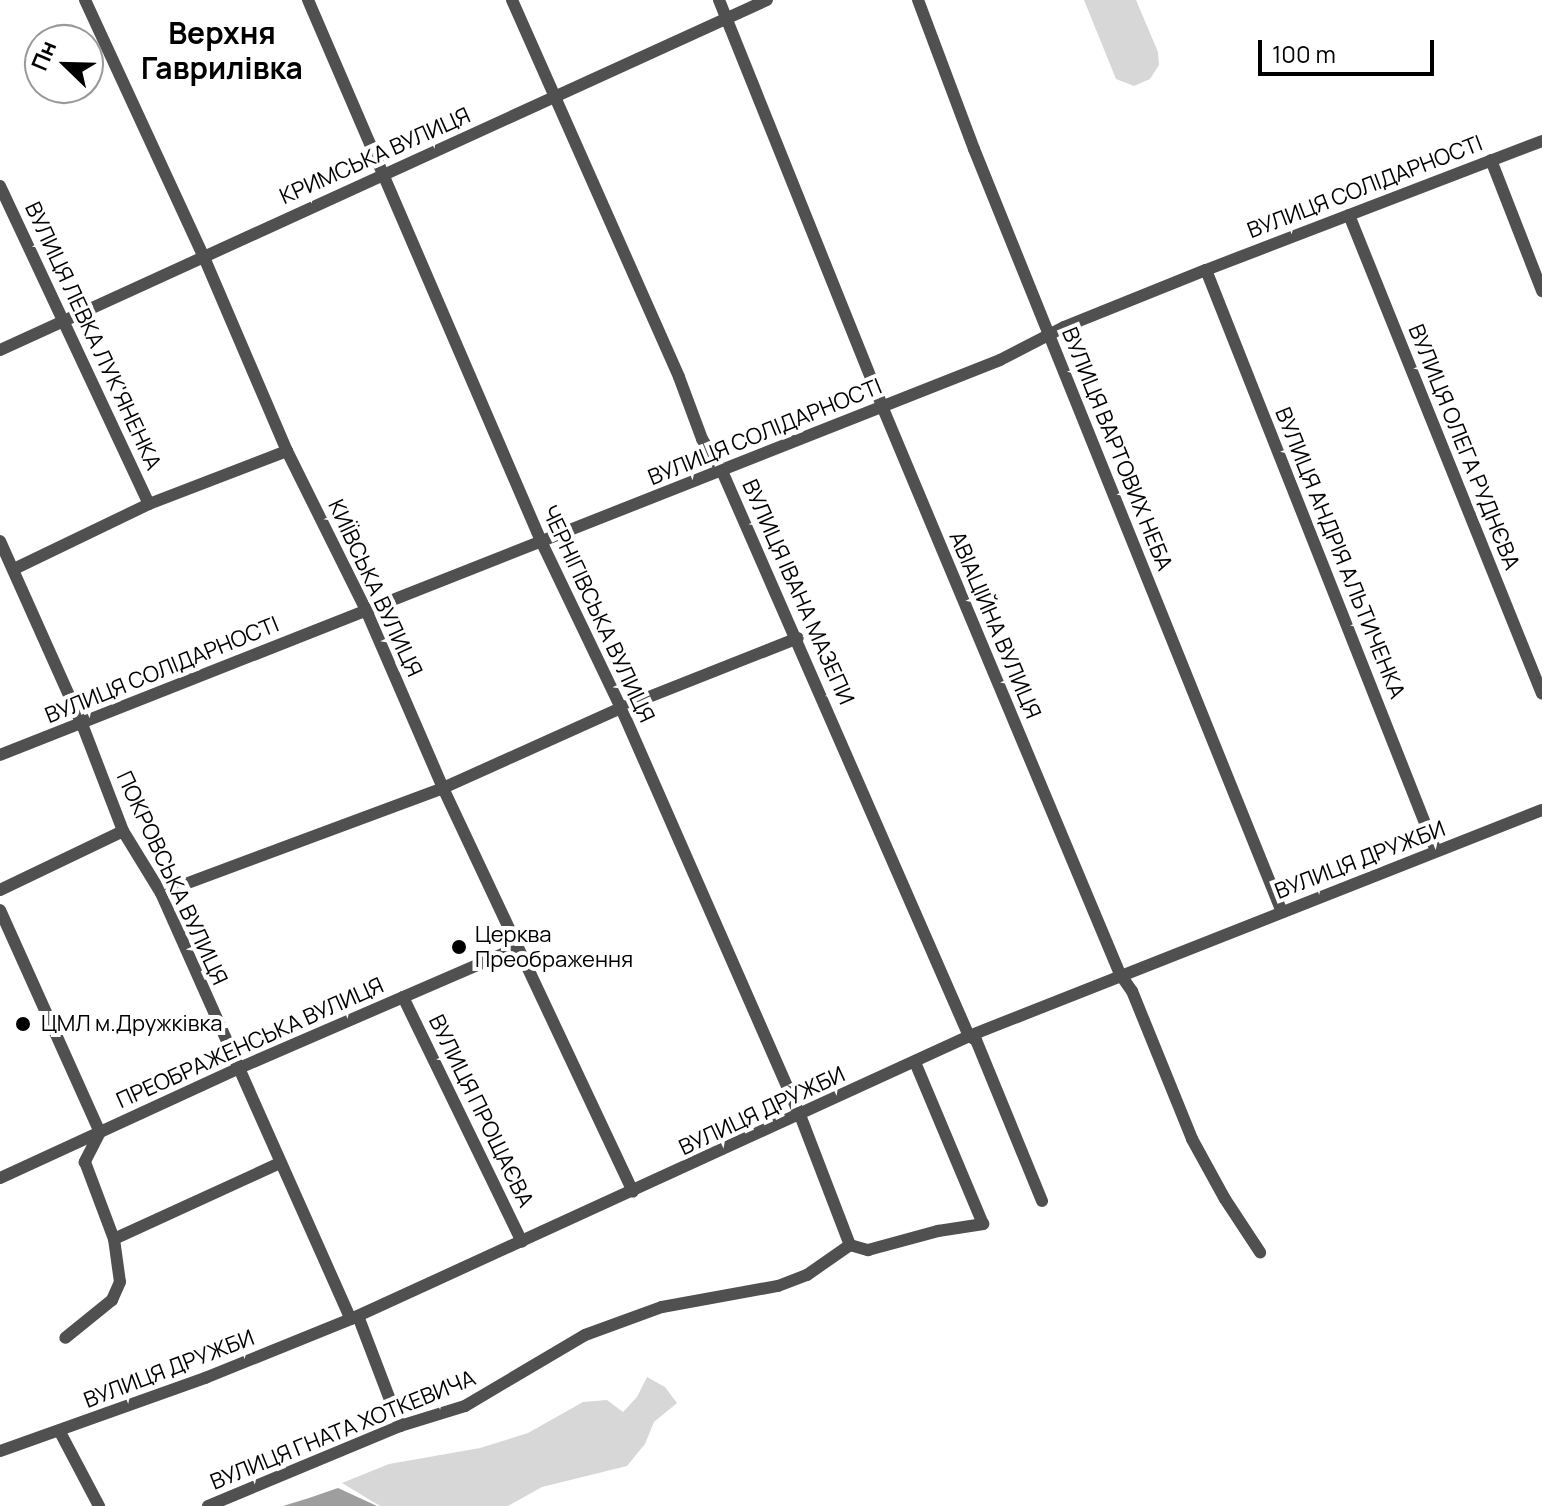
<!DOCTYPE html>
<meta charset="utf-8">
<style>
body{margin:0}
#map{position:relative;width:1542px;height:1506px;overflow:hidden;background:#fff;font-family:Manrope,sans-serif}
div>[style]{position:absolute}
.green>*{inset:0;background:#d7d7d7}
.water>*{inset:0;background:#9e9e9e}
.minor>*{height:12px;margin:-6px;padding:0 6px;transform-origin:6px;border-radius:6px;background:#505050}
.dots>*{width:22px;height:22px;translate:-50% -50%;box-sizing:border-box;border:4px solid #fff;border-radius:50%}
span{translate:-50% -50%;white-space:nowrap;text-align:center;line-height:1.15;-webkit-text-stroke:8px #fff;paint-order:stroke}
.street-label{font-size:22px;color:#000}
.poi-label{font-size:22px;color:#000}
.left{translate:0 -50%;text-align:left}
.district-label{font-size:30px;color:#000;font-weight:700}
.north{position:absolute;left:24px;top:24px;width:80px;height:80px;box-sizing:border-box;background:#fff;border:2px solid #999;border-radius:50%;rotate:293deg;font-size:22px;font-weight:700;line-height:32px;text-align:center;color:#000}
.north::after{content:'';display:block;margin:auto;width:28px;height:36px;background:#000;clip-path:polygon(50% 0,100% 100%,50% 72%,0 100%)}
.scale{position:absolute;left:1258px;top:40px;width:176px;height:36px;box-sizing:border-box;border:4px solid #000;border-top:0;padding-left:10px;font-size:24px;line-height:28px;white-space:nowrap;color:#000;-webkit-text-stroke:6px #fff;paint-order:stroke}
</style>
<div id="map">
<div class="green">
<i style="clip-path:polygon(1084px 0,1136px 0,1158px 52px,1159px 65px,1150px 79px,1134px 86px,1116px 79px)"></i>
<i style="clip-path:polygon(647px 1377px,665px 1387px,677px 1403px,654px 1422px,645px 1444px,627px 1466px,542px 1487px,508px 1506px,380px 1506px,342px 1483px,389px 1464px,480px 1448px,528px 1433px,583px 1402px,607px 1400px,623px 1412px,637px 1397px)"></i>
</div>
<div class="water">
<i style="clip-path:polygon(338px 1488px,377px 1506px,283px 1506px,309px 1498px)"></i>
</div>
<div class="minor">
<i style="left:85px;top:0;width:281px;rotate:65.2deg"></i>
<i style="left:203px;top:255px;width:213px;rotate:66.8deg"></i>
<i style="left:287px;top:451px;width:178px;rotate:63.6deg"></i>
<i style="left:366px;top:610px;width:194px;rotate:66.6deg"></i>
<i style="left:443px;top:788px;width:446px;rotate:64.8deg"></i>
<i style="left:308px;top:0;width:589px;rotate:66.7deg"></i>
<i style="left:541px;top:541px;width:185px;rotate:64.4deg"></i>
<i style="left:621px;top:708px;width:445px;rotate:66.3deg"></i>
<i style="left:800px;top:1115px;width:139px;rotate:69deg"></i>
<i style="left:512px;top:0;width:412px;rotate:66.1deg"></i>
<i style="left:679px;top:377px;width:66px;rotate:69.6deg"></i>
<i style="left:702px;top:439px;width:38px;rotate:58deg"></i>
<i style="left:722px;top:471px;width:617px;rotate:66.39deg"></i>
<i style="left:969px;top:1036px;width:8px;rotate:30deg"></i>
<i style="left:976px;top:1040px;width:174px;rotate:67.7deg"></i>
<i style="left:719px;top:0;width:437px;rotate:68.1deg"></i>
<i style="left:882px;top:406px;width:616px;rotate:67.27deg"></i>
<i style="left:1120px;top:974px;width:21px;rotate:55deg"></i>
<i style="left:1132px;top:991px;width:160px;rotate:67.9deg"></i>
<i style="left:1192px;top:1139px;width:68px;rotate:61.2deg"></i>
<i style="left:1225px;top:1199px;width:64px;rotate:56.6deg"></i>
<i style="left:918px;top:0;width:159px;rotate:69.4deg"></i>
<i style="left:974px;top:149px;width:823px;rotate:68.02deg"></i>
<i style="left:1491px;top:160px;width:141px;rotate:68.7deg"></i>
<i style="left:0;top:186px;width:351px;rotate:64.9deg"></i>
<i style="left:1349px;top:215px;width:516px;rotate:68.05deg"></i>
<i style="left:1206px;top:270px;width:625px;rotate:68.4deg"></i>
<i style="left:0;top:350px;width:843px;rotate:-24.53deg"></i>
<i style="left:0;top:541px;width:201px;rotate:65.9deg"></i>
<i style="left:82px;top:724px;width:115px;rotate:69deg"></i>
<i style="left:123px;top:831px;width:73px;rotate:58.5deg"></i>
<i style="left:161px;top:893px;width:466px;rotate:66deg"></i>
<i style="left:14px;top:569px;width:150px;rotate:-25.7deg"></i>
<i style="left:149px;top:504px;width:148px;rotate:-21deg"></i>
<i style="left:0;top:755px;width:1075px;rotate:-21.55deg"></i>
<i style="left:1000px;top:360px;width:72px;rotate:-27.3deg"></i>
<i style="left:1064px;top:327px;width:153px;rotate:-21.9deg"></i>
<i style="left:1206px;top:270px;width:360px;rotate:-21deg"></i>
<i style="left:0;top:890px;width:136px;rotate:-25.6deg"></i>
<i style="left:161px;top:893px;width:301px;rotate:-20.4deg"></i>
<i style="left:443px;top:788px;width:195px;rotate:-24.2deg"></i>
<i style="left:621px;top:708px;width:190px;rotate:-21.6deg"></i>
<i style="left:0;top:910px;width:243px;rotate:65.8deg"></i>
<i style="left:100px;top:1132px;width:34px;rotate:117deg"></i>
<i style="left:85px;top:1162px;width:82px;rotate:69.4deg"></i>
<i style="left:114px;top:1239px;width:43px;rotate:82.1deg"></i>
<i style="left:120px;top:1282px;width:20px;rotate:114deg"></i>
<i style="left:112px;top:1300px;width:60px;rotate:141deg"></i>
<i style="left:403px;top:997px;width:272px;rotate:64.1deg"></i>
<i style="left:0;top:1178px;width:261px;rotate:-24.7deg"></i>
<i style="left:237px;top:1069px;width:305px;rotate:-23.4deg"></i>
<i style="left:114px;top:1239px;width:183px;rotate:-24.6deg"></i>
<i style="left:358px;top:1316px;width:118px;rotate:69.1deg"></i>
<i style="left:60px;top:1432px;width:84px;rotate:62.2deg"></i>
<i style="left:0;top:1451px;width:218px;rotate:-19.6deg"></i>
<i style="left:205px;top:1378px;width:157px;rotate:-22deg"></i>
<i style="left:351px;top:1319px;width:680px;rotate:-24.6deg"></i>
<i style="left:969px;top:1036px;width:616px;rotate:-21.53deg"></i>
<i style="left:208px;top:1506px;width:208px;rotate:-22.6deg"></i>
<i style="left:400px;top:1426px;width:68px;rotate:-17.1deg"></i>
<i style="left:465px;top:1406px;width:139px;rotate:-30.6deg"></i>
<i style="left:585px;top:1335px;width:82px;rotate:-20deg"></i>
<i style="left:662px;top:1307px;width:118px;rotate:-10.3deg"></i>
<i style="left:778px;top:1286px;width:31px;rotate:-21deg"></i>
<i style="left:807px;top:1275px;width:52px;rotate:-34.9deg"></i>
<i style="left:850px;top:1245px;width:19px;rotate:16deg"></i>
<i style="left:868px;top:1250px;width:73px;rotate:-15.2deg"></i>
<i style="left:938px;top:1231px;width:46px;rotate:-8.8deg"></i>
<i style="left:983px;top:1224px;width:176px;rotate:-112.8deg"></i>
</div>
<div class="dots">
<i style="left:459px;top:947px;background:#000"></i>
<i style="left:23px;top:1024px;background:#000"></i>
</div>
<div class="street-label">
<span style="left:375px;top:156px;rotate:-24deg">КРИМСЬКА ВУЛИЦЯ</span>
<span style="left:1365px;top:187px;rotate:-21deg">ВУЛИЦЯ СОЛІДАРНОСТІ</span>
<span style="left:93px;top:336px;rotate:65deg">ВУЛИЦЯ ЛЕВКА ЛУК'ЯНЕНКА</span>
<span style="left:765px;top:432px;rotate:-22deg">ВУЛИЦЯ СОЛІДАРНОСТІ</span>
<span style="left:1464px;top:447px;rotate:68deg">ВУЛИЦЯ ОЛЕГА РУДНЄВА</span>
<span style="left:1117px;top:449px;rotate:68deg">ВУЛИЦЯ ВАРТОВИХ НЕБА</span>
<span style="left:1340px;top:553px;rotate:68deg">ВУЛИЦЯ АНДРІЯ АЛЬТИЧЕНКА</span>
<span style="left:375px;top:588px;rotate:65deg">КИЇВСЬКА ВУЛИЦЯ</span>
<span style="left:798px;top:592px;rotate:66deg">ВУЛИЦЯ ІВАНА МАЗЕПИ</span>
<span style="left:598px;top:614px;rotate:65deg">ЧЕРНІГІВСЬКА ВУЛИЦЯ</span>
<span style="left:995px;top:625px;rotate:67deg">АВІАЦІЙНА ВУЛИЦЯ</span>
<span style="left:162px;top:670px;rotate:-22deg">ВУЛИЦЯ СОЛІДАРНОСТІ</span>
<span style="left:1360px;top:860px;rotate:-21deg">ВУЛИЦЯ ДРУЖБИ</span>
<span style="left:172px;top:878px;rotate:65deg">ПОКРОВСЬКА ВУЛИЦЯ</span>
<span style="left:250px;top:1043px;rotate:-24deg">ПРЕОБРАЖЕНСЬКА ВУЛИЦЯ</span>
<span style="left:481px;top:1111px;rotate:64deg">ВУЛИЦЯ ПРОЩАЄВА</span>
<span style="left:762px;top:1111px;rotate:-25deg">ВУЛИЦЯ ДРУЖБИ</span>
<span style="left:169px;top:1369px;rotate:-21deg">ВУЛИЦЯ ДРУЖБИ</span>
<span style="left:343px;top:1430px;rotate:-22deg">ВУЛИЦЯ ГНАТА ХОТКЕВИЧА</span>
</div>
<div class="poi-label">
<span class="left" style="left:475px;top:947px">Церква<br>Преображення</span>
<span class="left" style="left:41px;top:1024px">ЦМЛ м.Дружківка</span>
</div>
<div class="district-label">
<span style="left:222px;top:50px">Верхня<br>Гаврилівка</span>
</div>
<div class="north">Пн</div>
<div class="scale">100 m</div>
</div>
